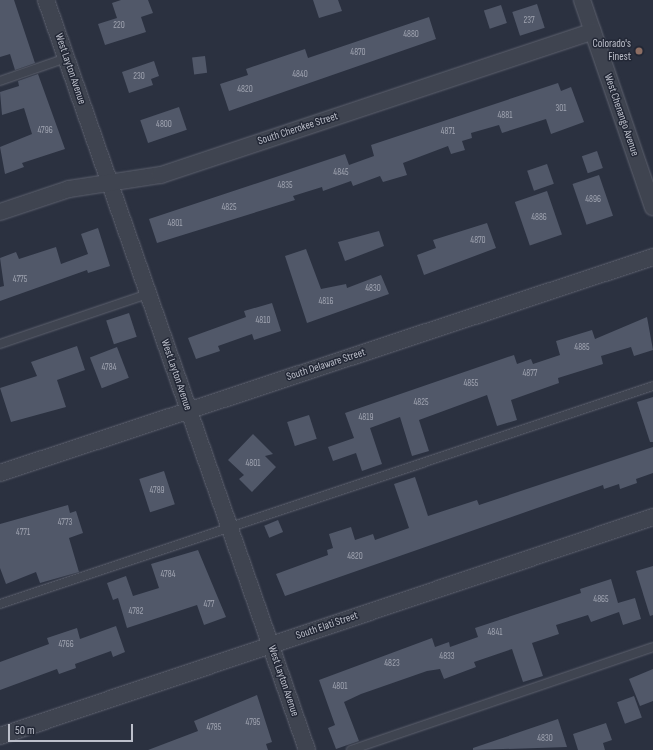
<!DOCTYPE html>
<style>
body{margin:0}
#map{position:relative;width:653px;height:750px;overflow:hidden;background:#2b3140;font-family:"Sofia Sans Condensed",sans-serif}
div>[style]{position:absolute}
.building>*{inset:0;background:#515869;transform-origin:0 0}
.roads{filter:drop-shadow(0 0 1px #5d616e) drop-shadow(0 0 1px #5d616e)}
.service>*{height:8px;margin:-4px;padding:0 4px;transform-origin:4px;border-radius:4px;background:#3f4450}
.minor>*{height:16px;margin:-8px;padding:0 8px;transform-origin:8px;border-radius:8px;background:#3f4450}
.dots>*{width:11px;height:11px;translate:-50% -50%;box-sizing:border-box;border:2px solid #232836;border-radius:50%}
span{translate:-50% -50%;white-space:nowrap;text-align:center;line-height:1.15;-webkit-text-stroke:3px #232836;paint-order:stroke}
.number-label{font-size:9px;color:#a1a5b2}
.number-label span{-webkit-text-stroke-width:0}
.poi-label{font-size:11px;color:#bcbfca}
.right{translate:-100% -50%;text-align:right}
.street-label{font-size:11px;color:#bcbfca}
.scale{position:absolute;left:8px;top:724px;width:125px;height:18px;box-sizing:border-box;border:2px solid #bcbfca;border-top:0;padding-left:5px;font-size:12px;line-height:14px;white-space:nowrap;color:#bcbfca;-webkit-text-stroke:3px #232836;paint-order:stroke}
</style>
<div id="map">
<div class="building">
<i style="clip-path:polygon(0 0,14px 0,35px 63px,15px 70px,10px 54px,0 57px)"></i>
<i style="clip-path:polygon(121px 0,148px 0,153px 13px,141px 17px,146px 32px,105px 45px,98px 24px,117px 18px,112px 3px)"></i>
<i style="clip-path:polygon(313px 0,338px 0,342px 11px,319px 18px)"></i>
<i style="left:537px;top:4px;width:25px;height:26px;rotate:72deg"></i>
<i style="left:501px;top:5px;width:19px;height:18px;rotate:72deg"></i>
<i style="clip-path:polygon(429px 17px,436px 39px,229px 111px,220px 84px,248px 75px,246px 69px,305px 49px,308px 58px)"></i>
<i style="left:205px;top:56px;width:17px;height:13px;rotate:83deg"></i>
<i style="clip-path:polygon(154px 61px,159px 76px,151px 79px,153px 85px,129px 93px,122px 72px)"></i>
<i style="clip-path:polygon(38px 74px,65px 149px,22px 163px,24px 167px,5px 174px,0 147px,32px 134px,24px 108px,2px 115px,0 92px,19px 86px,18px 81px)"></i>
<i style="clip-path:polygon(558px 83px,561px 91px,571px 87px,584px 122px,551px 134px,546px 119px,502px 133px,499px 125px,471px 133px,472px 138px,462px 141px,465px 150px,451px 154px,448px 146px,403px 163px,407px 175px,383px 182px,380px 176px,353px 186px,351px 181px,323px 191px,322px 187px,293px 196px,295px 200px,157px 243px,149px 219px,345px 154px,349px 165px,374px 156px,371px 145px)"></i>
<i style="left:179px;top:107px;width:24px;height:41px;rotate:71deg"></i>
<i style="left:597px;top:151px;width:18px;height:16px;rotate:71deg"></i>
<i style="left:547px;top:164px;width:21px;height:21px;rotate:71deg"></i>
<i style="left:599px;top:175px;width:43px;height:28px;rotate:71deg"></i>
<i style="left:547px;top:191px;width:46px;height:34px;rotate:71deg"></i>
<i style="clip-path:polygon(487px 223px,496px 248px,424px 275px,417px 255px,436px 248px,433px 240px)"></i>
<i style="clip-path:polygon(98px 228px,110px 266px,88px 273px,87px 270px,0 301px,0 287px,4px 286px,0 258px,16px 252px,19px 259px,56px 247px,61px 264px,88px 254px,81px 234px)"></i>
<i style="clip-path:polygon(379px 231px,384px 246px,345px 261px,338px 242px)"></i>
<i style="clip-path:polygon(306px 249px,321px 289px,346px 284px,347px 288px,381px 275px,389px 294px,307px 323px,285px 256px)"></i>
<i style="clip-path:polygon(272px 303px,281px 331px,254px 340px,252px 334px,218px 346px,220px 351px,196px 359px,188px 338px,246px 317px,244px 311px)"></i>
<i style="left:129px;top:313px;width:25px;height:24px;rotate:72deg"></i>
<i style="clip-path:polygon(647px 317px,653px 350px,634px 356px,631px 347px,601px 356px,603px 364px,558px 378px,559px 383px,511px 400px,517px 420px,497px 426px,487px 395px,419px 420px,429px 451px,412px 456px,400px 417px,370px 428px,382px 464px,362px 471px,356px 453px,333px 461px,328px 447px,354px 438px,345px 413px,514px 355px,517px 364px,531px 359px,533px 364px,560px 355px,556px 341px,592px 330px,595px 339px)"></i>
<i style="clip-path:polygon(77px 346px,85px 370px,57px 380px,66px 407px,11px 422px,0 388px,37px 376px,31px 362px)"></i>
<i style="left:117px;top:347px;width:33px;height:29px;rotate:69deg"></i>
<i style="clip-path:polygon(653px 397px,653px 442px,650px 442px,637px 402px)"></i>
<i style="left:309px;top:415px;width:25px;height:23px;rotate:72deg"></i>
<i style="clip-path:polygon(253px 434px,273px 454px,265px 456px,276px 467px,252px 492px,239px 479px,244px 475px,228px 460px)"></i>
<i style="clip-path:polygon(653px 447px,653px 473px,636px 479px,637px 483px,620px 489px,619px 484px,604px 489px,603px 485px,285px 596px,276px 574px,328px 555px,327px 550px,333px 548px,329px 534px,351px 527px,355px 540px,373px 534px,375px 540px,409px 528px,394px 484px,415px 477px,428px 516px,477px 500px,479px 505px)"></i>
<i style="left:164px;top:471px;width:35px;height:26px;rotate:72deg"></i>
<i style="clip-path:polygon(68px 505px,70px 513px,76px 511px,83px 533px,69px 538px,79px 572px,40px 583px,36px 572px,6px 584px,0 568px,0 524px)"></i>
<i style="left:278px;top:520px;width:13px;height:15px;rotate:67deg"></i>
<i style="clip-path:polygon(198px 550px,226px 617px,204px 625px,197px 605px,127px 628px,118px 598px,113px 600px,107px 583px,126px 576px,133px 596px,159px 588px,151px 564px)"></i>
<i style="clip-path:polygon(653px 566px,653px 615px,650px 616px,636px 571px)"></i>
<i style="clip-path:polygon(611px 579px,618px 603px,635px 598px,641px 619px,623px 625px,619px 612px,591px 622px,588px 615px,556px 625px,559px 634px,532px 643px,543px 676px,523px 682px,512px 649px,474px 662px,476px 667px,444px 679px,440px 669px,427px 671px,361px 694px,344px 702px,359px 741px,336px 749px,328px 728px,335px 725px,319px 680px,432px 638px,435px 647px,449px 642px,450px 647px,478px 637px,475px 628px,581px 593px,580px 589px)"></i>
<i style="clip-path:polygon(116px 626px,125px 652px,113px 657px,111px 651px,75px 664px,76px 668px,59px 674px,57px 669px,0 690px,0 662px,49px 644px,47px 638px,77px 628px,80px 639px)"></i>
<i style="clip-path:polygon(653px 669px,653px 701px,640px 706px,629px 679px)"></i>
<i style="clip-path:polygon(257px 695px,272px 742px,266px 744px,268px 750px,148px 750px,198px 731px,194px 721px)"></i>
<i style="left:634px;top:696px;width:23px;height:18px;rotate:70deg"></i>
<i style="clip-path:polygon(558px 719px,567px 747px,473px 750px,473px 748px)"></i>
<i style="clip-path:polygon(606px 723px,612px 740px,603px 743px,605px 750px,578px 750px,573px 734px)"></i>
</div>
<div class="roads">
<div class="service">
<i style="left:0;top:81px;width:70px;rotate:-19.2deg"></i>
<i style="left:0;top:344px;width:156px;rotate:-18.7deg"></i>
<i style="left:0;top:604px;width:688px;rotate:-18.46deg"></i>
<i style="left:351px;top:750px;width:319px;rotate:-18.8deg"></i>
</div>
<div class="minor">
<i style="left:46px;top:0;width:794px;rotate:70.81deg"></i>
<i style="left:582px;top:0;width:219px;rotate:71.1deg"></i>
<i style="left:0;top:212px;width:73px;rotate:-18.4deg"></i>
<i style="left:69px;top:189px;width:93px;rotate:-8.7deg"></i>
<i style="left:161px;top:175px;width:455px;rotate:-18.4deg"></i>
<i style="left:0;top:473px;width:688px;rotate:-18.3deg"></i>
<i style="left:0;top:736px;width:689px;rotate:-18.54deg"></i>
</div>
</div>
<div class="dots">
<i style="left:639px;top:51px;background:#8d6e63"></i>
</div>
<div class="number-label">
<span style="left:529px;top:21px">237</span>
<span style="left:119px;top:26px">220</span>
<span style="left:411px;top:35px">4880</span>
<span style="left:358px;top:53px">4870</span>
<span style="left:300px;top:75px">4840</span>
<span style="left:139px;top:77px">230</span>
<span style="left:245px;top:90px">4820</span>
<span style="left:561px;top:109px">301</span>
<span style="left:505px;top:116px">4881</span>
<span style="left:164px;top:125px">4800</span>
<span style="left:45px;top:131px">4796</span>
<span style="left:448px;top:132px">4871</span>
<span style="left:341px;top:173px">4845</span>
<span style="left:285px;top:186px">4835</span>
<span style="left:593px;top:200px">4896</span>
<span style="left:229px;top:208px">4825</span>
<span style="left:539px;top:218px">4886</span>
<span style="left:175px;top:224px">4801</span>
<span style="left:478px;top:241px">4870</span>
<span style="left:20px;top:280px">4775</span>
<span style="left:373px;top:289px">4830</span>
<span style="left:326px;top:302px">4816</span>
<span style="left:263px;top:321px">4810</span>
<span style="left:582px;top:348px">4885</span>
<span style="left:109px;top:368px">4784</span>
<span style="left:530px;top:374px">4877</span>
<span style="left:471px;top:384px">4855</span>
<span style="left:421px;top:403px">4825</span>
<span style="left:366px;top:418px">4819</span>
<span style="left:253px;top:464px">4801</span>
<span style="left:157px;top:491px">4789</span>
<span style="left:65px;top:523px">4773</span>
<span style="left:23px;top:533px">4771</span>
<span style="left:355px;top:557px">4820</span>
<span style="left:168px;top:575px">4784</span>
<span style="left:601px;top:600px">4865</span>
<span style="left:209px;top:605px">477</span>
<span style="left:136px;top:612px">4782</span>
<span style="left:495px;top:633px">4841</span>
<span style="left:66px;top:645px">4766</span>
<span style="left:447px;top:657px">4833</span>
<span style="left:392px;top:664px">4823</span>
<span style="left:340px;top:687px">4801</span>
<span style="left:253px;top:723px">4795</span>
<span style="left:214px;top:728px">4785</span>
<span style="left:545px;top:739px">4830</span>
</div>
<div class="poi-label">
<span class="right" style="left:631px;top:51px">Colorado's<br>Finest</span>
</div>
<div class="street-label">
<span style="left:70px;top:69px;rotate:71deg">West Layton Avenue</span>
<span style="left:621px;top:115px;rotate:71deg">West Chenango Avenue</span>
<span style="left:298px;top:129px;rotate:-18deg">South Cherokee Street</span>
<span style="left:326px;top:365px;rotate:-18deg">South Delaware Street</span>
<span style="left:176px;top:375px;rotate:71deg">West Layton Avenue</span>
<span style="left:327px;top:626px;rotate:-19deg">South Elati Street</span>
<span style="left:283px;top:681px;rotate:71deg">West Layton Avenue</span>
</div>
<div class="scale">50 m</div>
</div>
